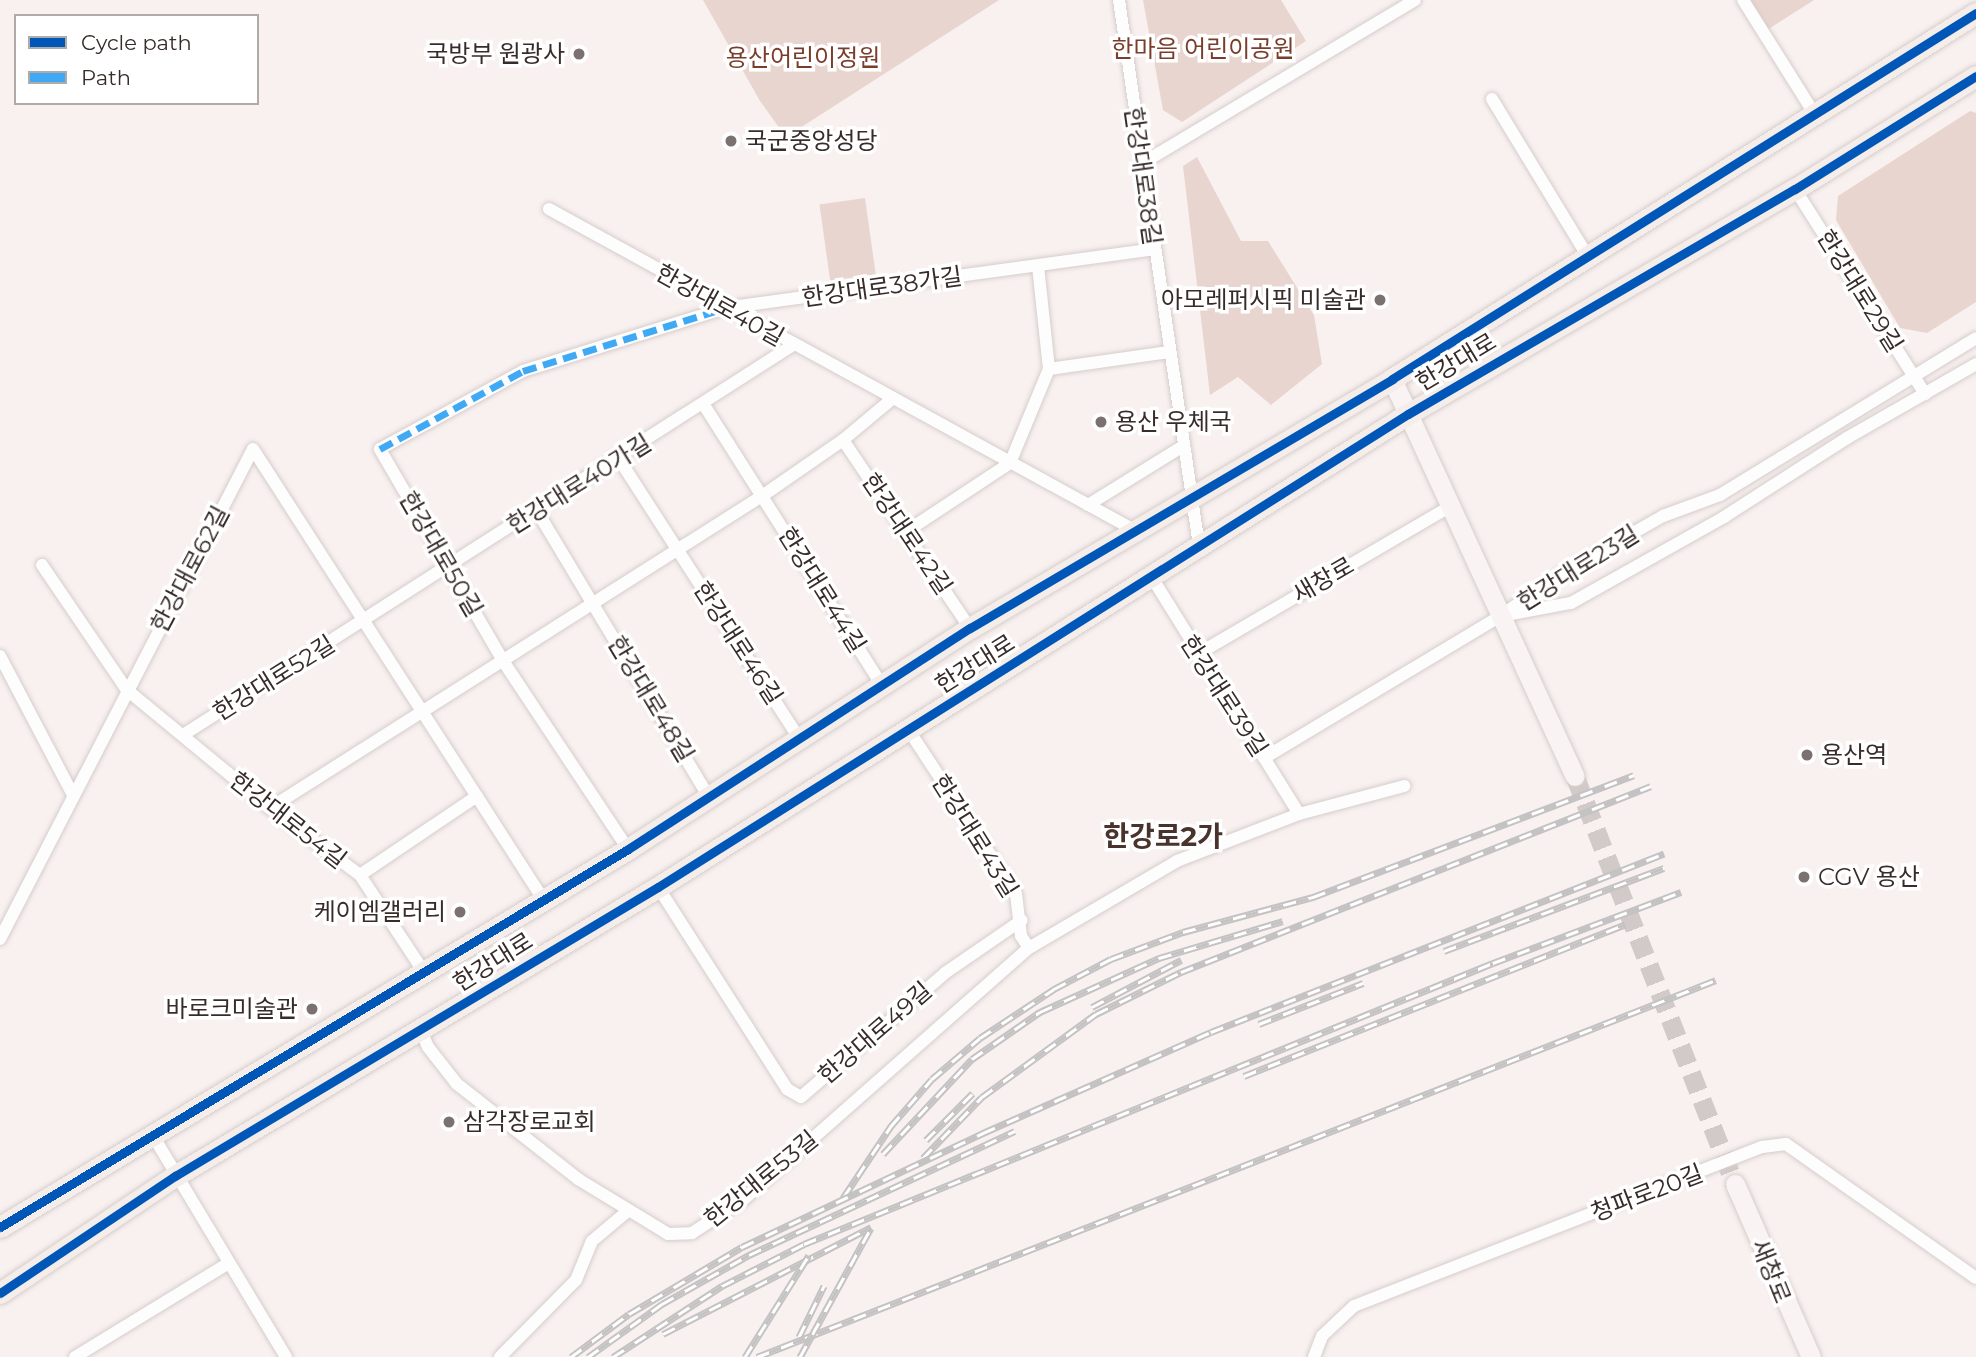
<!DOCTYPE html>
<meta charset="utf-8">
<style>
body{margin:0}
#map{position:relative;width:1976px;height:1357px;overflow:hidden;background:#f8f1f0;font-family:Montserrat,"Noto Sans KR",sans-serif}
div>[style]{position:absolute}
.green>*{inset:0;background:#e9d5d0;transform-origin:0 0}
.secondary-tunnel>*{height:19px;margin-top:-9.5px;transform-origin:0;background:repeating-linear-gradient(90deg,#d1cac8 0 19px,transparent 0 29px)}
.roads{filter:drop-shadow(0 0 2px #d6cdcb) drop-shadow(0 0 2px #d6cdcb)}
.minor>*{height:12px;margin:-6px;padding:0 6px;transform-origin:6px;border-radius:6px;background:#fefdfd}
.secondary>*{height:19px;margin:-9.5px;padding:0 9.5px;transform-origin:9.5px;border-radius:9.5px;background:#f9f4f3}
.primary>*{height:21px;margin:-10.5px;padding:0 10.5px;transform-origin:10.5px;border-radius:10.5px;background:#f4edea}
.rail>*{height:7px;margin-top:-3.5px;transform-origin:0;background:repeating-linear-gradient(90deg,#fff 0 13px,#c4c2c2 0 26px);box-sizing:border-box;border-block:2px solid #c4c2c2}
.quiet>*{height:7px;margin-top:-3.5px;transform-origin:0;background:repeating-linear-gradient(90deg,#3fa9f5 0 14px,transparent 0 21px)}
.cycleway>*{height:9px;margin:-4.5px;padding:0 4.5px;transform-origin:4.5px;border-radius:4.5px;background:#0057b8}
.dots>*{width:19px;height:19px;translate:-50% -50%;box-sizing:border-box;border:4px solid #fff;border-radius:50%}
span{translate:-50% -50%;white-space:nowrap;text-align:center;line-height:1.15;-webkit-text-stroke:7px #fff;paint-order:stroke}
.park-label{font-size:24px;color:#7a3d2b}
.poi-label{font-size:24px;color:#372c29}
.right{translate:-100% -50%;text-align:right}
.left{translate:0 -50%;text-align:left}
.street-label{font-size:24px;color:#372c29}
.quarter-label{font-size:28px;color:#4a332c;font-weight:700}
.legend{position:absolute;left:14px;top:14px;width:245px;height:91px;box-sizing:border-box;background:#fff;border:2px solid #afaba9;margin:0;padding:9px 12px;list-style:none;font-size:21px;color:#372c29}
.legend li{display:flex;align-items:center;gap:14px;height:35px}
.legend b{width:35px;border:2px solid #afaba9}
</style>
<div id="map">
<div class="green">
<i style="clip-path:polygon(703px 0,999px 0,786px 137px,760px 101px)"></i>
<i style="clip-path:polygon(1143px 0,1281px 0,1306px 41px,1182px 122px,1163px 110px)"></i>
<i style="clip-path:polygon(1748px 0,1814px 0,1767px 30px)"></i>
<i style="clip-path:polygon(1970px 111px,1976px 113px,1976px 302px,1927px 333px,1900px 328px,1836px 220px,1838px 196px)"></i>
<i style="clip-path:polygon(1197px 157px,1241px 241px,1268px 241px,1314px 315px,1322px 364px,1271px 405px,1238px 377px,1210px 395px,1183px 166px)"></i>
<i style="left:865px;top:198px;width:77px;height:46px;rotate:82deg"></i>
</div>
<div class="secondary-tunnel">
<i style="left:1575px;top:776px;width:438px;rotate:68.6deg"></i>
</div>
<div class="roads">
<div class="minor">
<i style="left:1119px;top:0;width:552px;rotate:81.66deg"></i>
<i style="left:1743px;top:0;width:133px;rotate:57.9deg"></i>
<i style="left:1492px;top:99px;width:185px;rotate:58.7deg"></i>
<i style="left:1141px;top:164px;width:319px;rotate:-30.9deg"></i>
<i style="left:1795px;top:189px;width:243px;rotate:57.6deg"></i>
<i style="left:549px;top:209px;width:670px;rotate:28.75deg"></i>
<i style="left:1049px;top:369px;width:121px;rotate:-8.1deg"></i>
<i style="left:704px;top:405px;width:332px;rotate:57.6deg"></i>
<i style="left:843px;top:440px;width:227px;rotate:56deg"></i>
<i style="left:619px;top:459px;width:332px;rotate:57.2deg"></i>
<i style="left:1088px;top:505px;width:112px;rotate:-31.8deg"></i>
<i style="left:537px;top:511px;width:332px;rotate:59deg"></i>
<i style="left:907px;top:531px;width:123px;rotate:-33.4deg"></i>
<i style="left:1010px;top:463px;width:102px;rotate:-67.5deg"></i>
<i style="left:1049px;top:369px;width:104px;rotate:-96.1deg"></i>
<i style="left:42px;top:565px;width:151px;rotate:55.8deg"></i>
<i style="left:127px;top:690px;width:185px;rotate:39.5deg"></i>
<i style="left:270px;top:808px;width:112px;rotate:36.7deg"></i>
<i style="left:360px;top:875px;width:116px;rotate:56.6deg"></i>
<i style="left:1151px;top:576px;width:280px;rotate:58.1deg"></i>
<i style="left:1506px;top:615px;width:66px;rotate:-10.5deg"></i>
<i style="left:1571px;top:603px;width:176px;rotate:-29.3deg"></i>
<i style="left:1724px;top:517px;width:146px;rotate:-32.7deg"></i>
<i style="left:1847px;top:438px;width:149px;rotate:-29.8deg"></i>
<i style="left:1196px;top:655px;width:295px;rotate:-30.3deg"></i>
<i style="left:0;top:656px;width:155px;rotate:62.3deg"></i>
<i style="left:908px;top:729px;width:197px;rotate:56.8deg"></i>
<i style="left:1016px;top:894px;width:42px;rotate:83.2deg"></i>
<i style="left:1021px;top:936px;width:14px;rotate:56deg"></i>
<i style="left:183px;top:735px;width:724px;rotate:-32.59deg"></i>
<i style="left:1264px;top:758px;width:278px;rotate:-31deg"></i>
<i style="left:1502px;top:615px;width:75px;rotate:-34.7deg"></i>
<i style="left:1564px;top:572px;width:114px;rotate:-29.5deg"></i>
<i style="left:1663px;top:516px;width:61px;rotate:-20.2deg"></i>
<i style="left:1720px;top:495px;width:300px;rotate:-31.5deg"></i>
<i style="left:270px;top:808px;width:583px;rotate:-32.38deg"></i>
<i style="left:762px;top:496px;width:98px;rotate:-34.7deg"></i>
<i style="left:843px;top:440px;width:64px;rotate:-39.9deg"></i>
<i style="left:628px;top:849px;width:228px;rotate:-123.6deg"></i>
<i style="left:502px;top:659px;width:243px;rotate:-120.2deg"></i>
<i style="left:380px;top:449px;width:163px;rotate:-28.6deg"></i>
<i style="left:523px;top:371px;width:212px;rotate:-17.3deg"></i>
<i style="left:725px;top:308px;width:432px;rotate:-7.8deg"></i>
<i style="left:360px;top:875px;width:141px;rotate:-34deg"></i>
<i style="left:658px;top:887px;width:240px;rotate:57.4deg"></i>
<i style="left:787px;top:1089px;width:16px;rotate:30deg"></i>
<i style="left:801px;top:1097px;width:190px;rotate:-40.7deg"></i>
<i style="left:945px;top:973px;width:93px;rotate:-34.5deg"></i>
<i style="left:0;top:939px;width:551px;rotate:-62.69deg"></i>
<i style="left:253px;top:449px;width:535px;rotate:57.2deg"></i>
<i style="left:421px;top:1030px;width:18px;rotate:68deg"></i>
<i style="left:428px;top:1047px;width:47px;rotate:51.9deg"></i>
<i style="left:457px;top:1084px;width:154px;rotate:38.1deg"></i>
<i style="left:578px;top:1179px;width:105px;rotate:31.4deg"></i>
<i style="left:668px;top:1234px;width:24px;rotate:-2deg"></i>
<i style="left:692px;top:1233px;width:62px;rotate:-33.2deg"></i>
<i style="left:744px;top:1199px;width:380px;rotate:-41.4deg"></i>
<i style="left:1029px;top:948px;width:172px;rotate:-30.4deg"></i>
<i style="left:1177px;top:861px;width:131px;rotate:-21.1deg"></i>
<i style="left:1299px;top:814px;width:109px;rotate:-14.9deg"></i>
<i style="left:152px;top:1134px;width:260px;rotate:59deg"></i>
<i style="left:75px;top:1357px;width:180px;rotate:-31.4deg"></i>
<i style="left:500px;top:1357px;width:108px;rotate:-45.4deg"></i>
<i style="left:576px;top:1280px;width:42px;rotate:-67.7deg"></i>
<i style="left:592px;top:1241px;width:48px;rotate:-40deg"></i>
<i style="left:1314px;top:1357px;width:22px;rotate:-69deg"></i>
<i style="left:1322px;top:1336px;width:44px;rotate:-43.2deg"></i>
<i style="left:1354px;top:1306px;width:438px;rotate:-21.3deg"></i>
<i style="left:1762px;top:1147px;width:24px;rotate:-7deg"></i>
<i style="left:1786px;top:1144px;width:232px;rotate:35.2deg"></i>
</div>
<div class="secondary">
<i style="left:1392px;top:379px;width:437px;rotate:65.3deg"></i>
<i style="left:1735px;top:1184px;width:189px;rotate:66.3deg"></i>
</div>
<div class="primary">
<i style="left:0;top:1227px;width:733px;rotate:-31.04deg"></i>
<i style="left:628px;top:849px;width:407px;rotate:-32.9deg"></i>
<i style="left:970px;top:628px;width:490px;rotate:-30.5deg"></i>
<i style="left:1392px;top:379px;width:689px;rotate:-32.08deg"></i>
<i style="left:0;top:1293px;width:211px;rotate:-33.8deg"></i>
<i style="left:175px;top:1176px;width:563px;rotate:-30.89deg"></i>
<i style="left:658px;top:887px;width:887px;rotate:-32.24deg"></i>
<i style="left:1408px;top:414px;width:448px;rotate:-30.2deg"></i>
<i style="left:1795px;top:189px;width:213px;rotate:-32deg"></i>
</div>
</div>
<div class="rail">
<i style="left:1444px;top:951px;width:235px;rotate:-20.7deg"></i>
<i style="left:1092px;top:1007px;width:101px;rotate:-27.8deg"></i>
<i style="left:1259px;top:1024px;width:112px;rotate:-21.5deg"></i>
<i style="left:1244px;top:1076px;width:410px;rotate:-21.7deg"></i>
<i style="left:926px;top:1140px;width:66px;rotate:-45deg"></i>
<i style="left:883px;top:1154px;width:130px;rotate:-46.9deg"></i>
<i style="left:972px;top:1059px;width:83px;rotate:-34.7deg"></i>
<i style="left:1040px;top:1012px;width:131px;rotate:-24.4deg"></i>
<i style="left:1159px;top:958px;width:129px;rotate:-16.6deg"></i>
<i style="left:923px;top:1158px;width:85px;rotate:-46deg"></i>
<i style="left:982px;top:1097px;width:141px;rotate:-36.1deg"></i>
<i style="left:1096px;top:1014px;width:95px;rotate:-26.3deg"></i>
<i style="left:1181px;top:972px;width:505px;rotate:-21.59deg"></i>
<i style="left:843px;top:1198px;width:87px;rotate:-56.3deg"></i>
<i style="left:891px;top:1126px;width:62px;rotate:-48.9deg"></i>
<i style="left:932px;top:1079px;width:63px;rotate:-40.5deg"></i>
<i style="left:980px;top:1038px;width:89px;rotate:-33.5deg"></i>
<i style="left:1054px;top:989px;width:64px;rotate:-27.8deg"></i>
<i style="left:1111px;top:959px;width:77px;rotate:-20.6deg"></i>
<i style="left:1183px;top:932px;width:135px;rotate:-15.1deg"></i>
<i style="left:1313px;top:897px;width:343px;rotate:-20.8deg"></i>
<i style="left:663px;top:1334px;width:234px;rotate:-27.2deg"></i>
<i style="left:799px;top:1337px;width:57px;rotate:-63.9deg"></i>
<i style="left:571px;top:1357px;width:72px;rotate:-36.6deg"></i>
<i style="left:629px;top:1314px;width:131px;rotate:-30.7deg"></i>
<i style="left:742px;top:1247px;width:267px;rotate:-25.3deg"></i>
<i style="left:983px;top:1133px;width:249px;rotate:-23.9deg"></i>
<i style="left:1211px;top:1032px;width:487px;rotate:-21.5deg"></i>
<i style="left:588px;top:1357px;width:91px;rotate:-35.6deg"></i>
<i style="left:662px;top:1304px;width:100px;rotate:-29.4deg"></i>
<i style="left:749px;top:1255px;width:293px;rotate:-25deg"></i>
<i style="left:613px;top:1357px;width:130px;rotate:-33.1deg"></i>
<i style="left:722px;top:1286px;width:92px;rotate:-27.1deg"></i>
<i style="left:804px;top:1244px;width:744px;rotate:-22.19deg"></i>
<i style="left:1493px;top:963px;width:201px;rotate:-20.7deg"></i>
<i style="left:745px;top:1357px;width:120px;rotate:-57.9deg"></i>
<i style="left:757px;top:1357px;width:1030px;rotate:-21.46deg"></i>
<i style="left:800px;top:1357px;width:147px;rotate:-61.2deg"></i>
</div>
<div class="quiet">
<i style="left:380px;top:449px;width:163px;rotate:-28.6deg"></i>
<i style="left:523px;top:371px;width:212px;rotate:-17.3deg"></i>
</div>
<div class="cycleway">
<i style="left:0;top:1227px;width:733px;rotate:-31.04deg"></i>
<i style="left:628px;top:849px;width:407px;rotate:-32.9deg"></i>
<i style="left:970px;top:628px;width:490px;rotate:-30.5deg"></i>
<i style="left:1392px;top:379px;width:689px;rotate:-32.08deg"></i>
<i style="left:0;top:1293px;width:211px;rotate:-33.8deg"></i>
<i style="left:175px;top:1176px;width:563px;rotate:-30.89deg"></i>
<i style="left:658px;top:887px;width:887px;rotate:-32.24deg"></i>
<i style="left:1408px;top:414px;width:448px;rotate:-30.2deg"></i>
<i style="left:1795px;top:189px;width:213px;rotate:-32deg"></i>
</div>
<div class="dots">
<i style="left:579px;top:54px;background:#7b716f"></i>
<i style="left:731px;top:141px;background:#7b716f"></i>
<i style="left:1380px;top:300px;background:#7b716f"></i>
<i style="left:1101px;top:422px;background:#7b716f"></i>
<i style="left:1807px;top:755px;background:#7b716f"></i>
<i style="left:1804px;top:877px;background:#7b716f"></i>
<i style="left:460px;top:912px;background:#7b716f"></i>
<i style="left:312px;top:1009px;background:#7b716f"></i>
<i style="left:449px;top:1122px;background:#7b716f"></i>
</div>
<div class="park-label">
<span style="left:1203px;top:49px">한마음 어린이공원</span>
<span style="left:803px;top:58px">용산어린이정원</span>
</div>
<div class="poi-label">
<span class="right" style="left:565px;top:54px">국방부 원광사</span>
<span class="left" style="left:745px;top:141px">국군중앙성당</span>
<span class="right" style="left:1366px;top:300px">아모레퍼시픽 미술관</span>
<span class="left" style="left:1115px;top:422px">용산 우체국</span>
<span class="left" style="left:1821px;top:755px">용산역</span>
<span class="left" style="left:1818px;top:877px">CGV 용산</span>
<span class="right" style="left:446px;top:912px">케이엠갤러리</span>
<span class="right" style="left:298px;top:1009px">바로크미술관</span>
<span class="left" style="left:463px;top:1122px">삼각장로교회</span>
</div>
<div class="street-label">
<span style="left:1143px;top:176px;rotate:82deg">한강대로38길</span>
<span style="left:882px;top:287px;rotate:-8deg">한강대로38가길</span>
<span style="left:1860px;top:291px;rotate:58deg">한강대로29길</span>
<span style="left:720px;top:305px;rotate:29deg">한강대로40길</span>
<span style="left:1456px;top:362px;rotate:-31deg">한강대로</span>
<span style="left:579px;top:484px;rotate:-32deg">한강대로40가길</span>
<span style="left:907px;top:534px;rotate:56deg">한강대로42길</span>
<span style="left:441px;top:554px;rotate:60deg">한강대로50길</span>
<span style="left:1578px;top:568px;rotate:-32deg">한강대로23길</span>
<span style="left:190px;top:569px;rotate:-62deg">한강대로62길</span>
<span style="left:1323px;top:580px;rotate:-30deg">새창로</span>
<span style="left:822px;top:590px;rotate:58deg">한강대로44길</span>
<span style="left:738px;top:643px;rotate:57deg">한강대로46길</span>
<span style="left:975px;top:664px;rotate:-32deg">한강대로</span>
<span style="left:274px;top:678px;rotate:-32deg">한강대로52길</span>
<span style="left:1224px;top:696px;rotate:57deg">한강대로39길</span>
<span style="left:651px;top:699px;rotate:59deg">한강대로48길</span>
<span style="left:288px;top:820px;rotate:38deg">한강대로54길</span>
<span style="left:975px;top:836px;rotate:58deg">한강대로43길</span>
<span style="left:493px;top:962px;rotate:-32deg">한강대로</span>
<span style="left:875px;top:1033px;rotate:-41deg">한강대로49길</span>
<span style="left:761px;top:1179px;rotate:-39deg">한강대로53길</span>
<span style="left:1647px;top:1193px;rotate:-21deg">청파로20길</span>
<span style="left:1771px;top:1271px;rotate:68deg">새창로</span>
</div>
<div class="quarter-label">
<span style="left:1163px;top:836px">한강로2가</span>
</div>
<ul class="legend">
<li><b style="height:9px;background:#0057b8"></b>Cycle path</li>
<li><b style="height:9px;background:#3fa9f5"></b>Path</li>
</ul>
</div>
